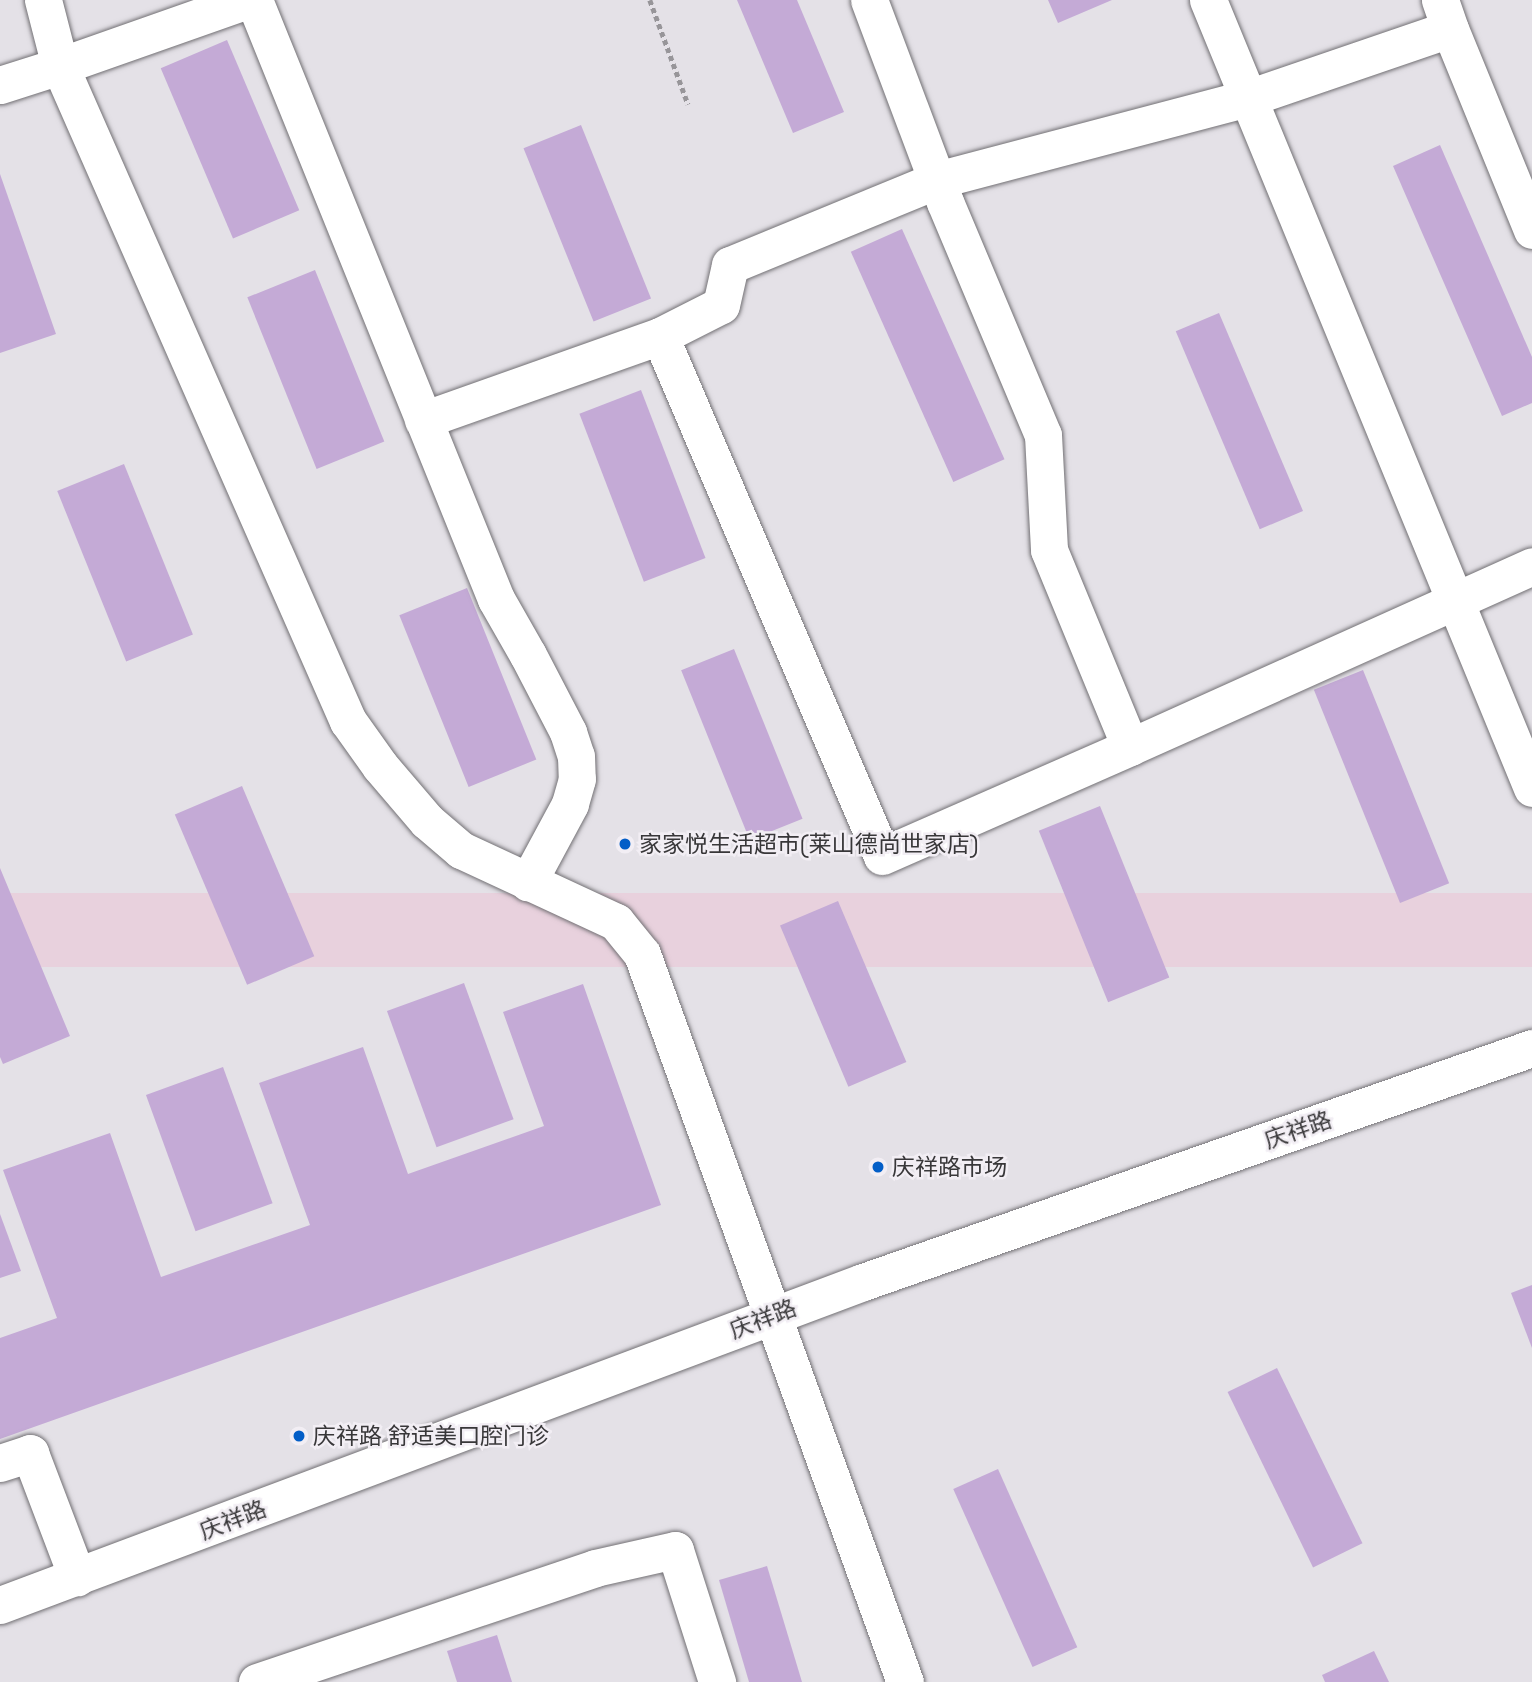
<!DOCTYPE html>
<meta charset="utf-8">
<style>
body{margin:0}
#map{position:relative;width:1532px;height:1682px;overflow:hidden;background:#e4e1e7;font-family:"Space Grotesk","Noto Sans SC",sans-serif}
div>[style]{position:absolute}
.commercial>*{inset:0;background:#e8d1dd;transform-origin:0 0}
.building>*{inset:0;background:#c4aad6;transform-origin:0 0}
.path>*{height:4.5px;margin-top:-2.25px;transform-origin:0;background:repeating-linear-gradient(90deg,#979599 0 5px,transparent 0 8.5px)}
.roads{filter:drop-shadow(0 0 2px #727074) drop-shadow(0 0 2px #727074)}
.minor>*{height:37px;margin:-18.5px;padding:0 18.5px;transform-origin:18.5px;border-radius:18.5px;background:#fff}
.dots>*{width:19px;height:19px;translate:-50% -50%;box-sizing:border-box;border:4px solid #f2eef4;border-radius:50%}
span{translate:-50% -50%;white-space:nowrap;text-align:center;line-height:1.15;-webkit-text-stroke:5px #f2eef4;paint-order:stroke}
.poi-label{font-size:23px;color:#383739}
.left{translate:0 -50%;text-align:left}
.street-label{font-size:23px;color:#383739}
</style>
<div id="map">
<div class="commercial">
<i style="left:1532px;top:893px;width:74px;height:1577px;rotate:90deg"></i>
</div>
<div class="building">
<i style="clip-path:polygon(737px 0,797px 0,844px 112px,793px 133px)"></i>
<i style="clip-path:polygon(1048px 0,1112px 0,1058px 23px)"></i>
<i style="left:227px;top:40px;width:185px;height:72px;rotate:67deg"></i>
<i style="left:581px;top:125px;width:187px;height:62px;rotate:68deg"></i>
<i style="clip-path:polygon(1440px 145px,1532px 357px,1532px 403px,1502px 416px,1393px 166px)"></i>
<i style="clip-path:polygon(0 174px,56px 334px,0 353px)"></i>
<i style="left:902px;top:229px;width:252px;height:56px;rotate:66deg"></i>
<i style="left:315px;top:270px;width:185px;height:73px;rotate:68deg"></i>
<i style="left:1219px;top:313px;width:215px;height:47px;rotate:67deg"></i>
<i style="left:641px;top:390px;width:180px;height:66px;rotate:69deg"></i>
<i style="left:124px;top:464px;width:184px;height:72px;rotate:68deg"></i>
<i style="left:467px;top:588px;width:185px;height:73px;rotate:68deg"></i>
<i style="left:734px;top:649px;width:183px;height:57px;rotate:68deg"></i>
<i style="left:1363px;top:670px;width:230px;height:53px;rotate:68deg"></i>
<i style="left:242px;top:786px;width:185px;height:73px;rotate:67deg"></i>
<i style="left:1100px;top:806px;width:185px;height:66px;rotate:68deg"></i>
<i style="clip-path:polygon(0 868px,70px 1036px,3px 1064px,0 1057px)"></i>
<i style="left:838px;top:901px;width:175px;height:63px;rotate:67deg"></i>
<i style="left:464px;top:983px;width:145px;height:82px;rotate:70deg"></i>
<i style="clip-path:polygon(583px 984px,661px 1205px,0 1439px,0 1338px,57px 1318px,3px 1170px,110px 1133px,161px 1277px,310px 1225px,259px 1083px,363px 1047px,408px 1174px,544px 1126px,503px 1012px)"></i>
<i style="left:223px;top:1067px;width:145px;height:82px;rotate:70deg"></i>
<i style="clip-path:polygon(0 1214px,21px 1271px,0 1278px)"></i>
<i style="clip-path:polygon(1532px 1285px,1532px 1348px,1511px 1293px)"></i>
<i style="left:1277px;top:1368px;width:195px;height:55px;rotate:64deg"></i>
<i style="left:998px;top:1469px;width:195px;height:49px;rotate:66deg"></i>
<i style="clip-path:polygon(767px 1566px,802px 1682px,749px 1682px,719px 1580px)"></i>
<i style="clip-path:polygon(497px 1635px,512px 1682px,457px 1682px,447px 1651px)"></i>
<i style="clip-path:polygon(1374px 1651px,1389px 1682px,1325px 1682px,1322px 1675px)"></i>
</div>
<div class="path">
<i style="left:650px;top:0;width:111px;rotate:69.9deg"></i>
</div>
<div class="roads">
<div class="minor">
<i style="left:43px;top:0;width:68px;rotate:75.6deg"></i>
<i style="left:60px;top:66px;width:198px;rotate:-19.4deg"></i>
<i style="left:254px;top:0;width:646px;rotate:68deg"></i>
<i style="left:496px;top:599px;width:64px;rotate:60.3deg"></i>
<i style="left:528px;top:655px;width:87px;rotate:62.5deg"></i>
<i style="left:568px;top:732px;width:25px;rotate:72deg"></i>
<i style="left:576px;top:756px;width:23px;rotate:88deg"></i>
<i style="left:577px;top:779px;width:26px;rotate:106deg"></i>
<i style="left:570px;top:804px;width:89px;rotate:118.3deg"></i>
<i style="left:869px;top:0;width:216px;rotate:69.4deg"></i>
<i style="left:945px;top:202px;width:253px;rotate:67.2deg"></i>
<i style="left:1043px;top:435px;width:115px;rotate:87deg"></i>
<i style="left:1049px;top:550px;width:213px;rotate:67.6deg"></i>
<i style="left:1130px;top:747px;width:441px;rotate:-24.2deg"></i>
<i style="left:1208px;top:0;width:852px;rotate:67.65deg"></i>
<i style="left:1450px;top:29px;width:217px;rotate:67.8deg"></i>
<i style="left:0;top:85px;width:63px;rotate:-17.6deg"></i>
<i style="left:60px;top:66px;width:716px;rotate:66.27deg"></i>
<i style="left:348px;top:721px;width:55px;rotate:54.6deg"></i>
<i style="left:380px;top:766px;width:72px;rotate:49.5deg"></i>
<i style="left:427px;top:821px;width:45px;rotate:40.5deg"></i>
<i style="left:461px;top:850px;width:171px;rotate:24.9deg"></i>
<i style="left:616px;top:922px;width:41px;rotate:50.9deg"></i>
<i style="left:642px;top:954px;width:774px;rotate:70.14deg"></i>
<i style="left:660px;top:336px;width:565px;rotate:66.88deg"></i>
<i style="left:882px;top:856px;width:271px;rotate:-23.7deg"></i>
<i style="left:423px;top:420px;width:251px;rotate:-19.5deg"></i>
<i style="left:660px;top:336px;width:68px;rotate:-26.9deg"></i>
<i style="left:721px;top:305px;width:41px;rotate:-77.3deg"></i>
<i style="left:730px;top:265px;width:224px;rotate:-22.3deg"></i>
<i style="left:937px;top:180px;width:322px;rotate:-14.8deg"></i>
<i style="left:1248px;top:98px;width:213px;rotate:-18.9deg"></i>
<i style="left:1450px;top:29px;width:31px;rotate:-109deg"></i>
<i style="left:0;top:1463px;width:32px;rotate:-18deg"></i>
<i style="left:30px;top:1453px;width:133px;rotate:69.2deg"></i>
<i style="left:0;top:1605px;width:921px;rotate:-20.52deg"></i>
<i style="left:863px;top:1282px;width:709px;rotate:-19.28deg"></i>
<i style="left:257px;top:1682px;width:357px;rotate:-18.6deg"></i>
<i style="left:595px;top:1568px;width:82px;rotate:-12.7deg"></i>
<i style="left:675px;top:1550px;width:139px;rotate:72.3deg"></i>
</div>
</div>
<div class="dots">
<i style="left:625px;top:844px;background:#035ec7"></i>
<i style="left:878px;top:1167px;background:#035ec7"></i>
<i style="left:299px;top:1436px;background:#035ec7"></i>
</div>
<div class="poi-label">
<span class="left" style="left:639px;top:844px">家家悦生活超市(莱山德尚世家店)</span>
<span class="left" style="left:892px;top:1167px">庆祥路市场</span>
<span class="left" style="left:313px;top:1436px">庆祥路 舒适美口腔门诊</span>
</div>
<div class="street-label">
<span style="left:1298px;top:1130px;rotate:-19deg">庆祥路</span>
<span style="left:763px;top:1319px;rotate:-21deg">庆祥路</span>
<span style="left:233px;top:1520px;rotate:-21deg">庆祥路</span>
</div>
</div>
